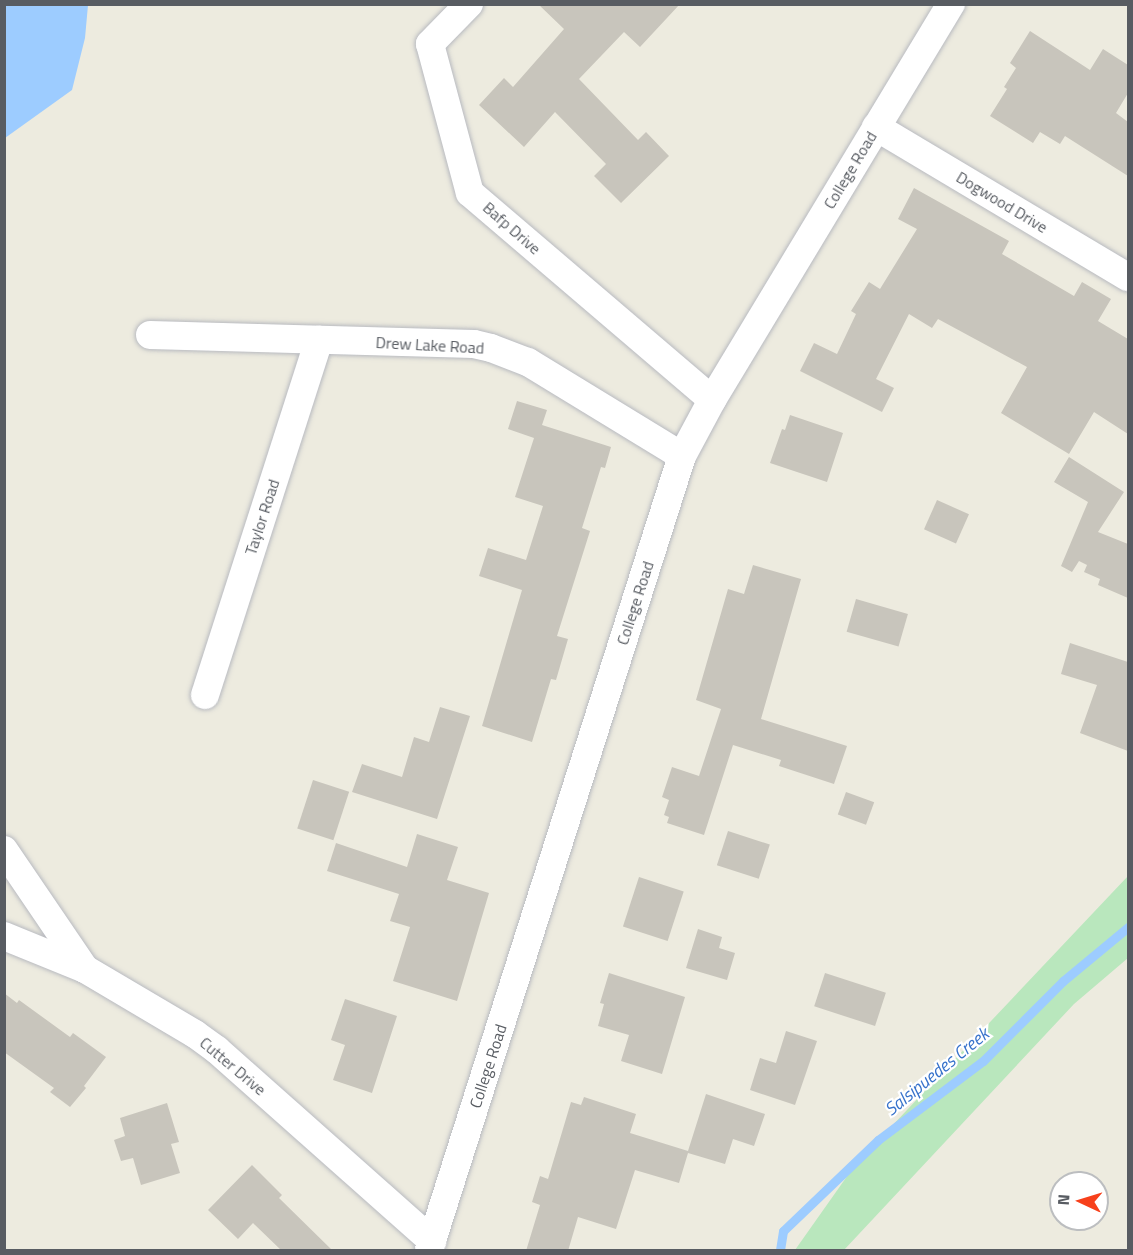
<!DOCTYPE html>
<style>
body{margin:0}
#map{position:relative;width:1133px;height:1255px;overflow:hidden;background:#edebdf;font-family:"Titillium Web",sans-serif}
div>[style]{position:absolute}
.green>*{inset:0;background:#b9e7bd}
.water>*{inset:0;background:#9dccff}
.stream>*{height:9px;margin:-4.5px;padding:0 4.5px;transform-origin:4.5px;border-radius:4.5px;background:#9dccff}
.building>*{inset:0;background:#c8c5bc;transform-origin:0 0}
.roads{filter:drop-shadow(0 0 2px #b8bac0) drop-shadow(0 0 2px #b8bac0)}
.minor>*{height:28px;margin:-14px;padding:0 14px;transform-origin:14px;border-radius:14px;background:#fff}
span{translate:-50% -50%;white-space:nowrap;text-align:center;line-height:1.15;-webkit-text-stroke:4.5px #fff;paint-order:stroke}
.street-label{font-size:16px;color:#585c62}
.water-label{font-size:18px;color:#3772cb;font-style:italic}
.frame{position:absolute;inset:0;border:6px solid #585c62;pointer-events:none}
.north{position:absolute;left:1049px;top:1171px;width:60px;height:60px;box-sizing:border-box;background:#fff;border:2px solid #bcbec0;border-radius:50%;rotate:274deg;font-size:16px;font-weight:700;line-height:24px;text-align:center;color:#585c62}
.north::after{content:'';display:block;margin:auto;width:21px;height:27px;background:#f7401b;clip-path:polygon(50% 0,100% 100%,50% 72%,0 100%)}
</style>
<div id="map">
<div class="green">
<i style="clip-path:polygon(1128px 876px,1128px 958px,1074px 1004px,844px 1250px,795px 1250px,855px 1165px)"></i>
</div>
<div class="water">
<i style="clip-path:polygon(5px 4px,88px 5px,85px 38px,72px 90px,5px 138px)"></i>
</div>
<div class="stream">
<i style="left:780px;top:1250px;width:19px;rotate:-81deg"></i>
<i style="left:783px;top:1231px;width:132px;rotate:-43.8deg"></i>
<i style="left:878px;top:1140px;width:131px;rotate:-37deg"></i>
<i style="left:983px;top:1061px;width:113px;rotate:-45deg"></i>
<i style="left:1063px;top:981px;width:85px;rotate:-39.7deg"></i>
</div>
<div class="building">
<i style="clip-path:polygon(538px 4px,680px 4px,640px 47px,624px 32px,579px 79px,638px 140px,646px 132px,669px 156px,621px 203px,594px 176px,606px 164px,555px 112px,524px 147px,479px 105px,504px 78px,513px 87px,564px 29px)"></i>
<i style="clip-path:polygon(1030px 31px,1090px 70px,1103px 49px,1128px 65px,1128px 93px,1116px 113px,1128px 122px,1128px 176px,1065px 136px,1060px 144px,1040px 132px,1033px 143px,990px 116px,1007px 89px,1004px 87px,1016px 68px,1010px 63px)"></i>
<i style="clip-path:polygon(914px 188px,1009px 241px,1002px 254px,1074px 296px,1082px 282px,1111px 299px,1098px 321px,1128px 339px,1128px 434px,1094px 412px,1069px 454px,1001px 413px,1027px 367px,938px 319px,932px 328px,909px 314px,876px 379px,894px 388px,882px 412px,800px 371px,814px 343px,837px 354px,856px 314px,851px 311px,869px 282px,880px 289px,917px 229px,898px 219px)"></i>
<i style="clip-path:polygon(517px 401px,547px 410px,542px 425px,611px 447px,605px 468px,601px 467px,582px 528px,590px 531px,557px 636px,568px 639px,556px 680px,551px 679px,532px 742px,482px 726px,522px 590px,479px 576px,488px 548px,526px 560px,543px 506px,515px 497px,534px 438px,508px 429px)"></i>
<i style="clip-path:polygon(790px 415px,843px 433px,827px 482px,770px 463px,782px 429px,785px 430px)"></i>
<i style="clip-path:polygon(1069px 457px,1124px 492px,1098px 532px,1128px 544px,1128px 598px,1098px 585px,1100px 579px,1084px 572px,1087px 565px,1079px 561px,1072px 572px,1061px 566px,1088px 502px,1054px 482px)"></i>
<i style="left:937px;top:500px;width:35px;height:32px;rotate:24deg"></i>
<i style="clip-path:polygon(753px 565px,801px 579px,761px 719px,847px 746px,834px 784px,779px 766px,781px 760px,733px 745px,704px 835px,667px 823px,669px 817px,664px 815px,669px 800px,662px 797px,672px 767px,699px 776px,721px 709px,696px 700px,728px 589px,744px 594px)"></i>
<i style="left:856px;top:599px;width:54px;height:34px;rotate:16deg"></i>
<i style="clip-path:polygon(1070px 643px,1128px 662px,1128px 751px,1080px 733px,1097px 685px,1061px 674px)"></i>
<i style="clip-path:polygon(440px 707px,470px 716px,437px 819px,352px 792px,362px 764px,402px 777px,414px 737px,429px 742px)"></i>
<i style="left:313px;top:780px;width:38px;height:51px;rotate:18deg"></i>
<i style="left:846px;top:792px;width:30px;height:24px;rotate:20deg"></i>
<i style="left:728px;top:831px;width:44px;height:36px;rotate:18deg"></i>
<i style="clip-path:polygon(417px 834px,458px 847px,447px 880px,489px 893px,457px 1001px,393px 981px,410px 927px,390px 921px,399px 894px,327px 871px,336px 843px,407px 867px)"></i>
<i style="left:639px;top:877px;width:47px;height:52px;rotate:18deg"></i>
<i style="clip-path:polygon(698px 929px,722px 937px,719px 948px,735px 953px,727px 980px,686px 968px)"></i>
<i style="clip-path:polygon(609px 973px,685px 997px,662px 1074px,621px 1061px,629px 1035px,598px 1026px,604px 1004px,600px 1003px)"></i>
<i style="left:825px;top:973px;width:64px;height:35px;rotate:18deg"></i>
<i style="clip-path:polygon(4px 993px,17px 1003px,19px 1000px,70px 1037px,73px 1033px,106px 1057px,84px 1086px,86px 1088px,70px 1107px,50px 1092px,54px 1088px,4px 1052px)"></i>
<i style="clip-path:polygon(345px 999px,397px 1016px,372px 1093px,333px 1080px,345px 1045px,331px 1040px)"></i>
<i style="clip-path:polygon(786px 1031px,817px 1041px,795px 1105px,750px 1090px,760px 1058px,776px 1063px)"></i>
<i style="clip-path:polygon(706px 1094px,765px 1114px,754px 1146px,733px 1139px,725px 1164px,688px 1153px,679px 1183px,635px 1170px,616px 1229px,578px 1217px,568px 1251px,526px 1251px,540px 1205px,532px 1202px,540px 1176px,548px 1179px,571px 1102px,581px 1105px,584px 1097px,636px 1114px,630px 1133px,688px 1151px)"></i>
<i style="clip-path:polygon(167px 1103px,179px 1142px,171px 1144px,180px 1173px,141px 1185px,133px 1158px,121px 1161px,114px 1140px,125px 1136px,120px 1118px)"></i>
<i style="clip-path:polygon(252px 1165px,282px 1195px,279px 1198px,333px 1251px,282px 1251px,253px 1223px,238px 1239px,208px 1210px)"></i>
</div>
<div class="roads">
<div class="minor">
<i style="left:469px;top:4px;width:56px;rotate:134.3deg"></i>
<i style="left:430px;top:44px;width:154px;rotate:75deg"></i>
<i style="left:470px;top:193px;width:318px;rotate:40.5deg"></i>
<i style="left:876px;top:127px;width:293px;rotate:30.8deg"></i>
<i style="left:150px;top:335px;width:324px;rotate:1.6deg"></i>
<i style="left:474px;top:344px;width:17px;rotate:13deg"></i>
<i style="left:491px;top:348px;width:40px;rotate:21deg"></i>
<i style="left:528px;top:362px;width:180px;rotate:31.4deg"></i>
<i style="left:205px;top:695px;width:373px;rotate:-72.2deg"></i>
<i style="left:4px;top:850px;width:144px;rotate:55.8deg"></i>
<i style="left:4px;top:936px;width:87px;rotate:22.2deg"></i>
<i style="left:85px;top:969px;width:128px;rotate:30.6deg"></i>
<i style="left:195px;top:1034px;width:27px;rotate:36deg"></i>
<i style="left:217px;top:1050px;width:288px;rotate:41.6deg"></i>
<i style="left:429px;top:1250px;width:833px;rotate:-72.33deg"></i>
<i style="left:682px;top:456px;width:64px;rotate:-61.8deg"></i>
<i style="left:712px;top:400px;width:463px;rotate:-58.9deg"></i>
</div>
</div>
<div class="street-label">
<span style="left:850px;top:170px;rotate:-59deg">College Road</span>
<span style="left:1002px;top:202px;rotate:31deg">Dogwood Drive</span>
<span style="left:512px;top:228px;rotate:41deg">Bafp Drive</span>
<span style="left:430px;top:345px;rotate:3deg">Drew Lake Road</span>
<span style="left:262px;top:517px;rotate:-72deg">Taylor Road</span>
<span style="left:635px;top:603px;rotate:-72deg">College Road</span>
<span style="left:233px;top:1066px;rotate:40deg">Cutter Drive</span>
<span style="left:488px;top:1066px;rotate:-72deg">College Road</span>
</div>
<div class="water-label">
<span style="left:937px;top:1072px;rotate:-39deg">Salsipuedes Creek</span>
</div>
<div class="frame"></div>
<div class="north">N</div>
</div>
